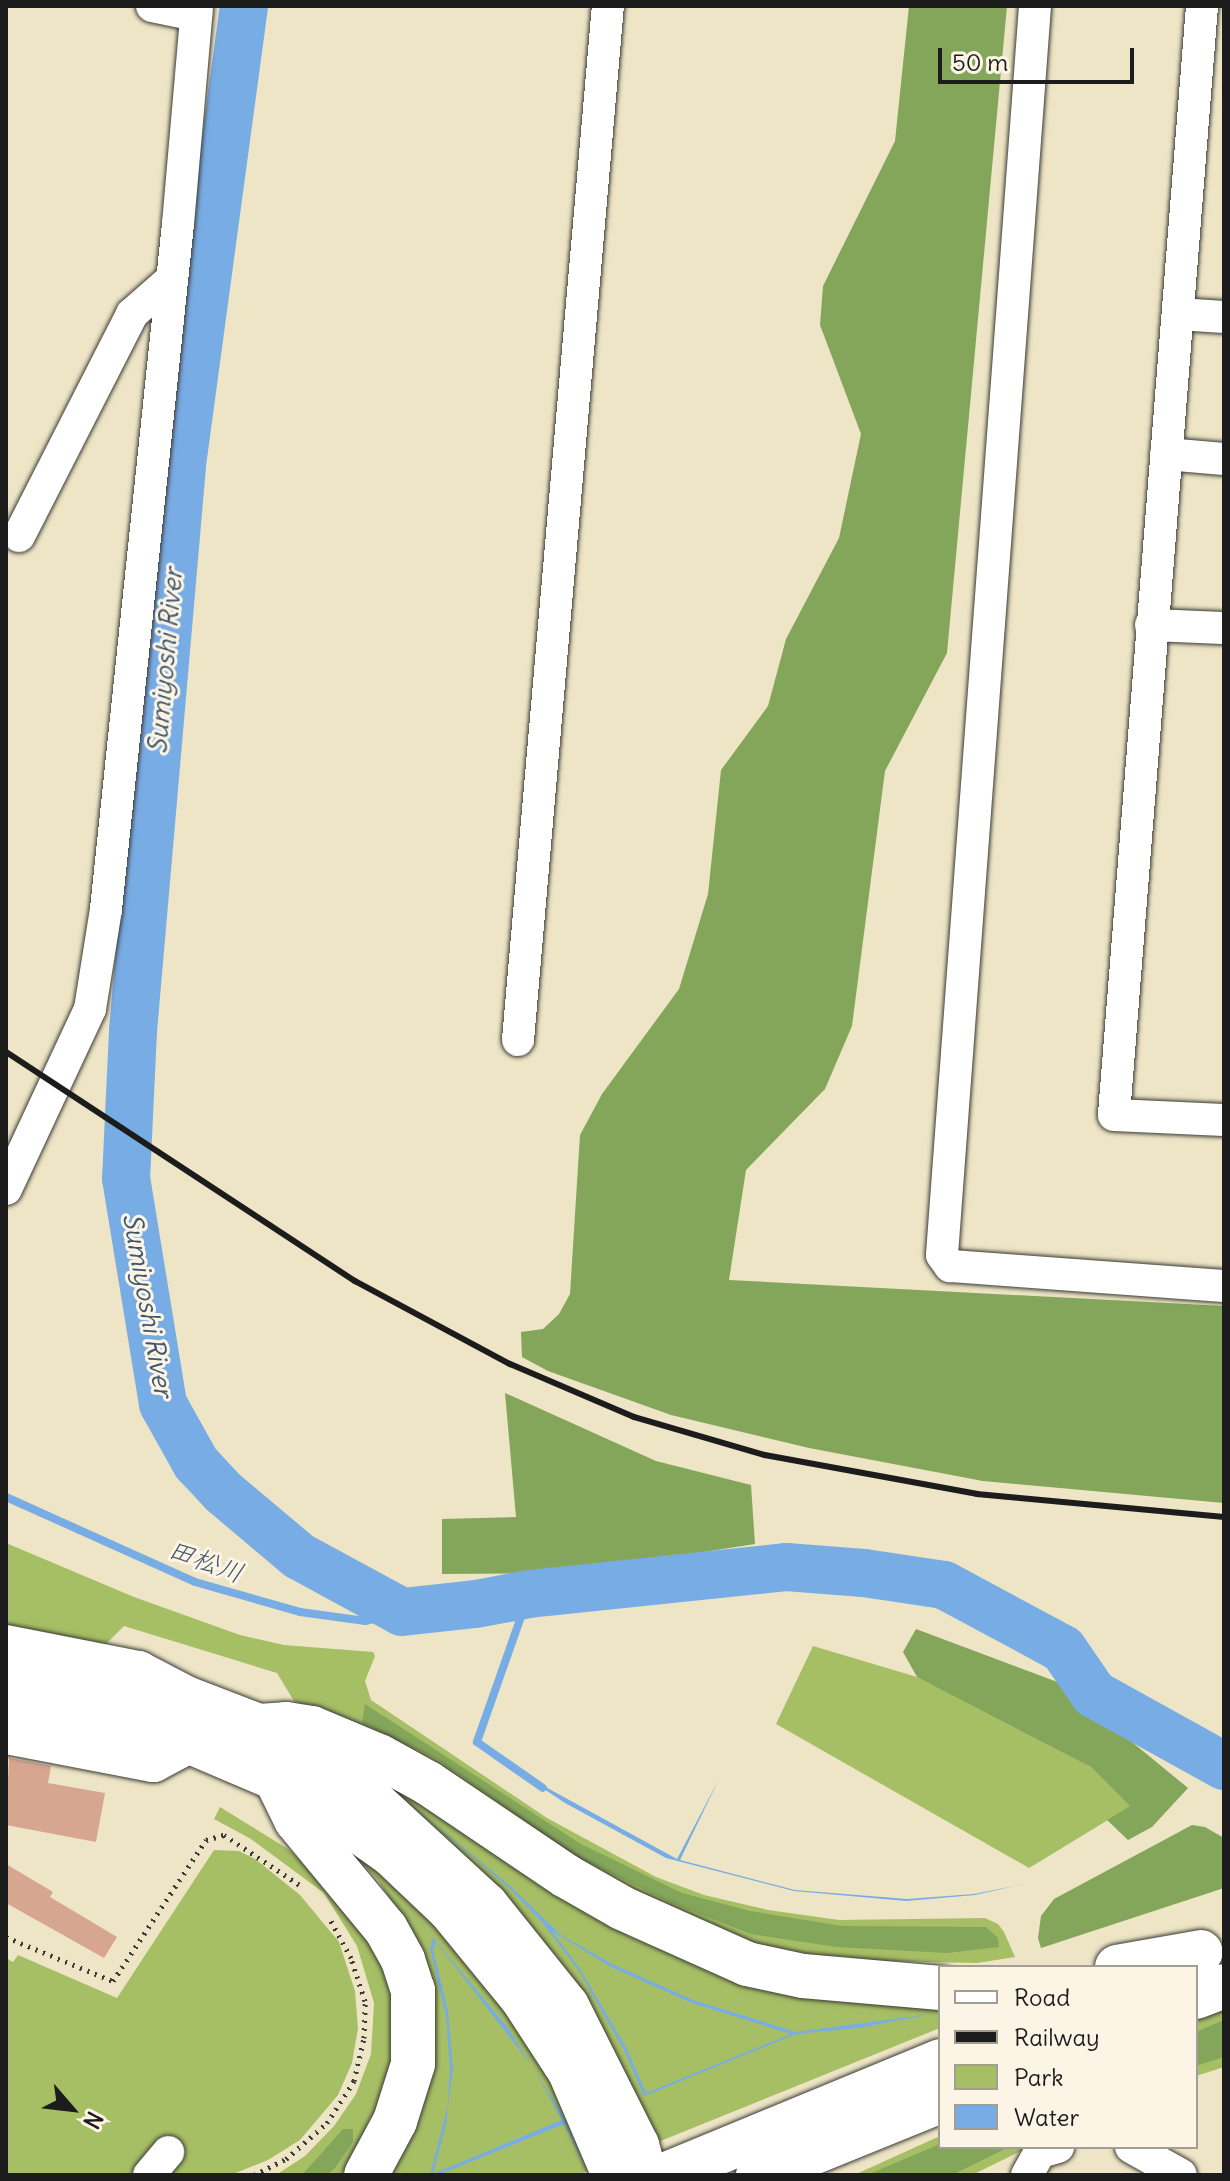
<!DOCTYPE html>
<meta charset="utf-8">
<style>
body{margin:0}
#map{position:relative;width:1230px;height:2181px;overflow:hidden;background:#ede5c5;font-family:Delius,"Klee One",sans-serif}
div>[style]{position:absolute}
.green>*{inset:0;background:#a6bf65}
.forest>*{inset:0;background:#84a65a}
.water>*{inset:0;background:#78ace5}
.stream>*{height:8px;margin:-4px;padding:0 4px;transform-origin:4px;border-radius:4px;background:#78ace5}
.river>*{height:48px;margin:-24px;padding:0 24px;transform-origin:24px;border-radius:24px;background:#78ace5}
.building>*{inset:0;background:#d6a690}
.path>*{height:5px;margin-top:-2.5px;transform-origin:0;background:repeating-linear-gradient(90deg,#3b3a35 0 2px,transparent 0 8px)}
.roads{filter:drop-shadow(0 0 2px #3b3a35) drop-shadow(0 0 2px #3b3a35)}
.minor>*{height:32px;margin:-16px;padding:0 16px;transform-origin:16px;border-radius:16px;background:#fff}
.motorway>*{height:44px;margin:-22px;padding:0 22px;transform-origin:22px;border-radius:22px;background:#fff}
.rail>*{height:6px;margin:-3px;padding:0 3px;transform-origin:3px;border-radius:3px;background:#1c1c1c}
span{translate:-50% -50%;white-space:nowrap;text-align:center;line-height:1.15;-webkit-text-stroke:6px #fcf5e5;paint-order:stroke}
.water-label{font-size:26px;color:#41566c;font-style:italic}
.frame{position:absolute;inset:0;border:8px solid #1c1c1c;pointer-events:none}
.legend{position:absolute;left:938px;top:1965px;width:260px;height:184px;box-sizing:border-box;background:#fcf5e5;border:2px solid #a29e95;margin:0;padding:10px 14px;list-style:none;font-size:24px;color:#1c1c1c}
.legend li{display:flex;align-items:center;gap:16px;height:40px}
.legend b{width:40px;border:2px solid #a29e95}
.north{position:absolute;left:32px;top:2069px;width:80px;height:80px;-webkit-text-stroke:6px #fcf5e5;paint-order:stroke;rotate:118deg;font-size:22px;font-weight:700;line-height:32px;text-align:center;color:#1c1c1c}
.north::after{content:'';display:block;margin:auto;width:28px;height:36px;background:#1c1c1c;clip-path:polygon(50% 0,100% 100%,50% 72%,0 100%)}
.scale{position:absolute;left:938px;top:48px;width:196px;height:36px;box-sizing:border-box;border:4px solid #1c1c1c;border-top:0;padding-left:10px;font-size:24px;line-height:28px;white-space:nowrap;color:#1c1c1c;-webkit-text-stroke:6px #fcf5e5;paint-order:stroke}
</style>
<div id="map">
<div class="green">
<i style="clip-path:polygon(6px 1543px,134px 1597px,240px 1635px,284px 1645px,373px 1652px,375px 1656px,365px 1681px,371px 1700px,547px 1818px,656px 1877px,704px 1895px,768px 1910px,839px 1920px,985px 1918px,998px 1924px,1004px 1932px,1015px 1957px,977px 1963px,835px 1960px,757px 1944px,669px 1914px,321px 1713px,294px 1701px,277px 1673px,124px 1626px,96px 1654px,6px 1636px)"></i>
<i style="clip-path:polygon(813px 1646px,917px 1677px,1022px 1728px,1091px 1767px,1131px 1806px,1029px 1868px,776px 1724px)"></i>
<i style="clip-path:polygon(381px 1780px,629px 1936px,691px 1963px,940px 1998px,940px 2028px,653px 2144px)"></i>
<i style="clip-path:polygon(220px 1807px,288px 1849px,348px 1902px,385px 1957px,397px 1999px,396px 2067px,366px 2143px,341px 2175px,276px 2175px,305px 2156px,334px 2126px,356px 2094px,371px 2054px,374px 2003px,357px 1946px,324px 1893px,251px 1839px,214px 1819px)"></i>
<i style="clip-path:polygon(214px 1850px,239px 1851px,255px 1859px,300px 1895px,339px 1942px,355px 1991px,358px 2028px,352px 2063px,338px 2095px,300px 2140px,268px 2160px,231px 2175px,6px 2175px,6px 1958px,13px 1962px,18px 1955px,117px 1998px)"></i>
<i style="clip-path:polygon(364px 1853px,414px 1894px,533px 2043px,598px 2167px,577px 2175px,382px 2175px,407px 1926px,378px 1880px,359px 1859px)"></i>
<i style="clip-path:polygon(1224px 2008px,1224px 2067px,1196px 2076px,1196px 2020px)"></i>
<i style="clip-path:polygon(940px 2136px,940px 2147px,1029px 2147px,972px 2175px,854px 2175px)"></i>
</div>
<div class="forest">
<i style="clip-path:polygon(909px 6px,1007px 6px,947px 653px,885px 771px,852px 1026px,825px 1089px,746px 1170px,729px 1280px,1224px 1306px,1224px 1503px,983px 1481px,809px 1448px,671px 1415px,548px 1371px,522px 1357px,521px 1332px,543px 1329px,559px 1314px,570px 1294px,580px 1135px,602px 1094px,679px 989px,708px 894px,721px 770px,768px 706px,786px 639px,839px 538px,861px 434px,820px 325px,823px 286px,895px 141px)"></i>
<i style="clip-path:polygon(505px 1393px,656px 1461px,751px 1485px,755px 1544px,569px 1573px,442px 1574px,442px 1519px,516px 1517px)"></i>
<i style="clip-path:polygon(916px 1629px,1060px 1683px,1188px 1788px,1152px 1827px,1128px 1840px,1107px 1820px,1130px 1806px,1091px 1767px,917px 1677px,903px 1652px)"></i>
<i style="clip-path:polygon(365px 1704px,581px 1844px,682px 1893px,750px 1911px,842px 1926px,986px 1927px,998px 1938px,999px 1947px,947px 1953px,836px 1947px,751px 1934px,669px 1902px,572px 1854px,437px 1759px,362px 1723px)"></i>
<i style="clip-path:polygon(1192px 1825px,1205px 1827px,1224px 1838px,1224px 1888px,1041px 1948px,1038px 1938px,1041px 1916px,1054px 1899px)"></i>
<i style="clip-path:polygon(1224px 2020px,1224px 2057px,1196px 2066px,1196px 2032px)"></i>
<i style="clip-path:polygon(343px 2129px,353px 2129px,353px 2142px,335px 2168px,327px 2175px,302px 2175px)"></i>
<i style="clip-path:polygon(940px 2144px,1009px 2147px,952px 2175px,867px 2175px)"></i>
</div>
<div class="water">
<i style="clip-path:polygon(520px 1773px,677px 1859px,719px 1779px,680px 1860px,795px 1890px,907px 1899px,974px 1894px,1024px 1884px,975px 1895px,906px 1901px,794px 1891px,666px 1858px,565px 1803px)"></i>
<i style="clip-path:polygon(evenodd,410px 1804px,508px 1884px,561px 1935px,612px 1964px,693px 2000px,796px 2032px,931px 2014px,858px 2028px,796px 2034px,644px 2096px,624px 2050px,579px 1971px,542px 1922px,506px 1885px,410px 1804px,552px 1931px,611px 1967px,692px 2003px,791px 2034px,646px 2093px,627px 2049px,580px 1969px,552px 1931px)"></i>
<i style="clip-path:polygon(evenodd,377px 1870px,508px 2028px,563px 2116px,586px 2170px,564px 2124px,438px 2175px,430px 2175px,448px 2105px,450px 2069px,446px 2016px,430px 1948px,433px 1938px,377px 1870px,436px 1942px,532px 2066px,562px 2120px,433px 2174px,446px 2124px,453px 2069px,448px 2011px,433px 1949px,436px 1942px)"></i>
</div>
<div class="stream">
<i style="left:6px;top:1497px;width:207px;rotate:24.2deg"></i>
<i style="left:195px;top:1582px;width:109px;rotate:15.9deg"></i>
<i style="left:300px;top:1612px;width:66px;rotate:7.9deg"></i>
<i style="left:365px;top:1621px;width:38px;rotate:-14deg"></i>
<i style="left:529px;top:1594px;width:157px;rotate:109.4deg"></i>
<i style="left:477px;top:1742px;width:80px;rotate:34.9deg"></i>
</div>
<div class="river">
<i style="left:244px;top:6px;width:464px;rotate:97.7deg"></i>
<i style="left:182px;top:466px;width:567px;rotate:94.96deg"></i>
<i style="left:133px;top:1031px;width:147px;rotate:92.7deg"></i>
<i style="left:126px;top:1178px;width:229px;rotate:80.7deg"></i>
<i style="left:163px;top:1404px;width:68px;rotate:60.8deg"></i>
<i style="left:196px;top:1463px;width:40px;rotate:47deg"></i>
<i style="left:223px;top:1492px;width:99px;rotate:40.1deg"></i>
<i style="left:299px;top:1556px;width:117px;rotate:28.5deg"></i>
<i style="left:402px;top:1612px;width:74px;rotate:-6.2deg"></i>
<i style="left:476px;top:1604px;width:54px;rotate:-10.7deg"></i>
<i style="left:529px;top:1594px;width:258px;rotate:-6deg"></i>
<i style="left:786px;top:1567px;width:78px;rotate:4.4deg"></i>
<i style="left:864px;top:1573px;width:81px;rotate:8.5deg"></i>
<i style="left:944px;top:1585px;width:135px;rotate:28.3deg"></i>
<i style="left:1063px;top:1649px;width:55px;rotate:55.4deg"></i>
<i style="left:1094px;top:1694px;width:149px;rotate:29deg"></i>
</div>
<div class="building">
<i style="clip-path:polygon(9px 1758px,51px 1766px,48px 1783px,105px 1793px,96px 1842px,6px 1825px)"></i>
<i style="clip-path:polygon(6px 1864px,53px 1892px,50px 1897px,117px 1937px,104px 1958px,6px 1903px)"></i>
</div>
<div class="path">
<i style="left:6px;top:1937px;width:116px;rotate:22.4deg"></i>
<i style="left:113px;top:1981px;width:169px;rotate:-56.6deg"></i>
<i style="left:206px;top:1840px;width:19px;rotate:-16deg"></i>
<i style="left:224px;top:1835px;width:95px;rotate:33.4deg"></i>
<i style="left:254px;top:2175px;width:36px;rotate:-27deg"></i>
<i style="left:286px;top:2159px;width:55px;rotate:-41.3deg"></i>
<i style="left:327px;top:2123px;width:50px;rotate:-57.3deg"></i>
<i style="left:354px;top:2081px;width:44px;rotate:-76.9deg"></i>
<i style="left:364px;top:2038px;width:37px;rotate:-88deg"></i>
<i style="left:365px;top:2001px;width:45px;rotate:-108deg"></i>
<i style="left:351px;top:1958px;width:44px;rotate:-118.3deg"></i>
</div>
<div class="roads">
<div class="minor">
<i style="left:152px;top:6px;width:45px;rotate:11.6deg"></i>
<i style="left:1035px;top:6px;width:1252px;rotate:94.26deg"></i>
<i style="left:942px;top:1255px;width:14px;rotate:54deg"></i>
<i style="left:950px;top:1266px;width:275px;rotate:4.2deg"></i>
<i style="left:1202px;top:6px;width:1112px;rotate:94.54deg"></i>
<i style="left:1114px;top:1115px;width:110px;rotate:2.6deg"></i>
<i style="left:1178px;top:314px;width:46px;rotate:3.7deg"></i>
<i style="left:1166px;top:454px;width:58px;rotate:4.9deg"></i>
<i style="left:19px;top:536px;width:249px;rotate:-63deg"></i>
<i style="left:132px;top:314px;width:53px;rotate:-41.2deg"></i>
<i style="left:1151px;top:625px;width:73px;rotate:2.4deg"></i>
<i style="left:518px;top:1040px;width:1038px;rotate:-85.03deg"></i>
<i style="left:6px;top:1189px;width:199px;rotate:-65deg"></i>
<i style="left:90px;top:1009px;width:101px;rotate:-80.9deg"></i>
<i style="left:106px;top:909px;width:689px;rotate:-84deg"></i>
<i style="left:178px;top:224px;width:219px;rotate:-85deg"></i>
<i style="left:1131px;top:2147px;width:57px;rotate:29.2deg"></i>
<i style="left:149px;top:2175px;width:30px;rotate:-50deg"></i>
<i style="left:1027px;top:2175px;width:26px;rotate:-61deg"></i>
<i style="left:1040px;top:2152px;width:19px;rotate:-16deg"></i>
</div>
<div class="motorway">
<i style="left:6px;top:1647px;width:135px;rotate:11.1deg"></i>
<i style="left:138px;top:1673px;width:54px;rotate:27.5deg"></i>
<i style="left:186px;top:1698px;width:78px;rotate:21deg"></i>
<i style="left:259px;top:1726px;width:43px;rotate:38.5deg"></i>
<i style="left:293px;top:1753px;width:95px;rotate:31.2deg"></i>
<i style="left:374px;top:1802px;width:152px;rotate:42.6deg"></i>
<i style="left:486px;top:1905px;width:129px;rotate:51.3deg"></i>
<i style="left:567px;top:2006px;width:156px;rotate:63.3deg"></i>
<i style="left:637px;top:2145px;width:31px;rotate:75deg"></i>
<i style="left:6px;top:1691px;width:159px;rotate:10.5deg"></i>
<i style="left:162px;top:1720px;width:33px;rotate:39deg"></i>
<i style="left:188px;top:1741px;width:120px;rotate:23.1deg"></i>
<i style="left:298px;top:1788px;width:114px;rotate:35.4deg"></i>
<i style="left:391px;top:1854px;width:81px;rotate:43.5deg"></i>
<i style="left:450px;top:1910px;width:114px;rotate:50.7deg"></i>
<i style="left:522px;top:1998px;width:88px;rotate:57deg"></i>
<i style="left:570px;top:2072px;width:112px;rotate:66.9deg"></i>
<i style="left:259px;top:1726px;width:27px;rotate:-4deg"></i>
<i style="left:286px;top:1724px;width:26px;rotate:9deg"></i>
<i style="left:312px;top:1728px;width:73px;rotate:22.7deg"></i>
<i style="left:379px;top:1756px;width:56px;rotate:28.9deg"></i>
<i style="left:428px;top:1783px;width:166px;rotate:34deg"></i>
<i style="left:566px;top:1876px;width:64px;rotate:29.7deg"></i>
<i style="left:622px;top:1908px;width:137px;rotate:24.1deg"></i>
<i style="left:747px;top:1964px;width:57px;rotate:12.1deg"></i>
<i style="left:803px;top:1976px;width:138px;rotate:5deg"></i>
<i style="left:6px;top:1732px;width:150px;rotate:10.8deg"></i>
<i style="left:153px;top:1760px;width:40px;rotate:-28deg"></i>
<i style="left:277px;top:1781px;width:43px;rotate:64deg"></i>
<i style="left:296px;top:1820px;width:141px;rotate:50.5deg"></i>
<i style="left:386px;top:1929px;width:35px;rotate:61deg"></i>
<i style="left:403px;top:1960px;width:32px;rotate:72deg"></i>
<i style="left:413px;top:1990px;width:74px;rotate:90deg"></i>
<i style="left:413px;top:2064px;width:60px;rotate:107.5deg"></i>
<i style="left:395px;top:2121px;width:61px;rotate:118.2deg"></i>
<i style="left:1117px;top:1967px;width:85px;rotate:-10.1deg"></i>
<i style="left:1196px;top:1997px;width:30px;rotate:-21deg"></i>
<i style="left:664px;top:2175px;width:299px;rotate:-22.4deg"></i>
<i style="left:758px;top:2175px;width:196px;rotate:-22.1deg"></i>
</div>
</div>
<div class="rail">
<i style="left:6px;top:1052px;width:417px;rotate:33.3deg"></i>
<i style="left:355px;top:1281px;width:176px;rotate:28.2deg"></i>
<i style="left:510px;top:1364px;width:135px;rotate:23.1deg"></i>
<i style="left:634px;top:1417px;width:136px;rotate:16.2deg"></i>
<i style="left:765px;top:1455px;width:216px;rotate:10.4deg"></i>
<i style="left:977px;top:1494px;width:248px;rotate:5.3deg"></i>
</div>
<div class="water-label">
<span style="left:165px;top:661px;rotate:-85deg">Sumiyoshi River</span>
<span style="left:148px;top:1305px;rotate:80deg">Sumiyoshi River</span>
<span style="left:206px;top:1561px;rotate:20deg">田松川</span>
</div>
<div class="frame"></div>
<ul class="legend">
<li><b style="height:10px;background:#fff"></b>Road</li>
<li><b style="height:10px;background:#1c1c1c"></b>Railway</li>
<li><b style="height:22px;background:#a6bf65"></b>Park</li>
<li><b style="height:22px;background:#78ace5"></b>Water</li>
</ul>
<div class="north">N</div>
<div class="scale">50 m</div>
</div>
